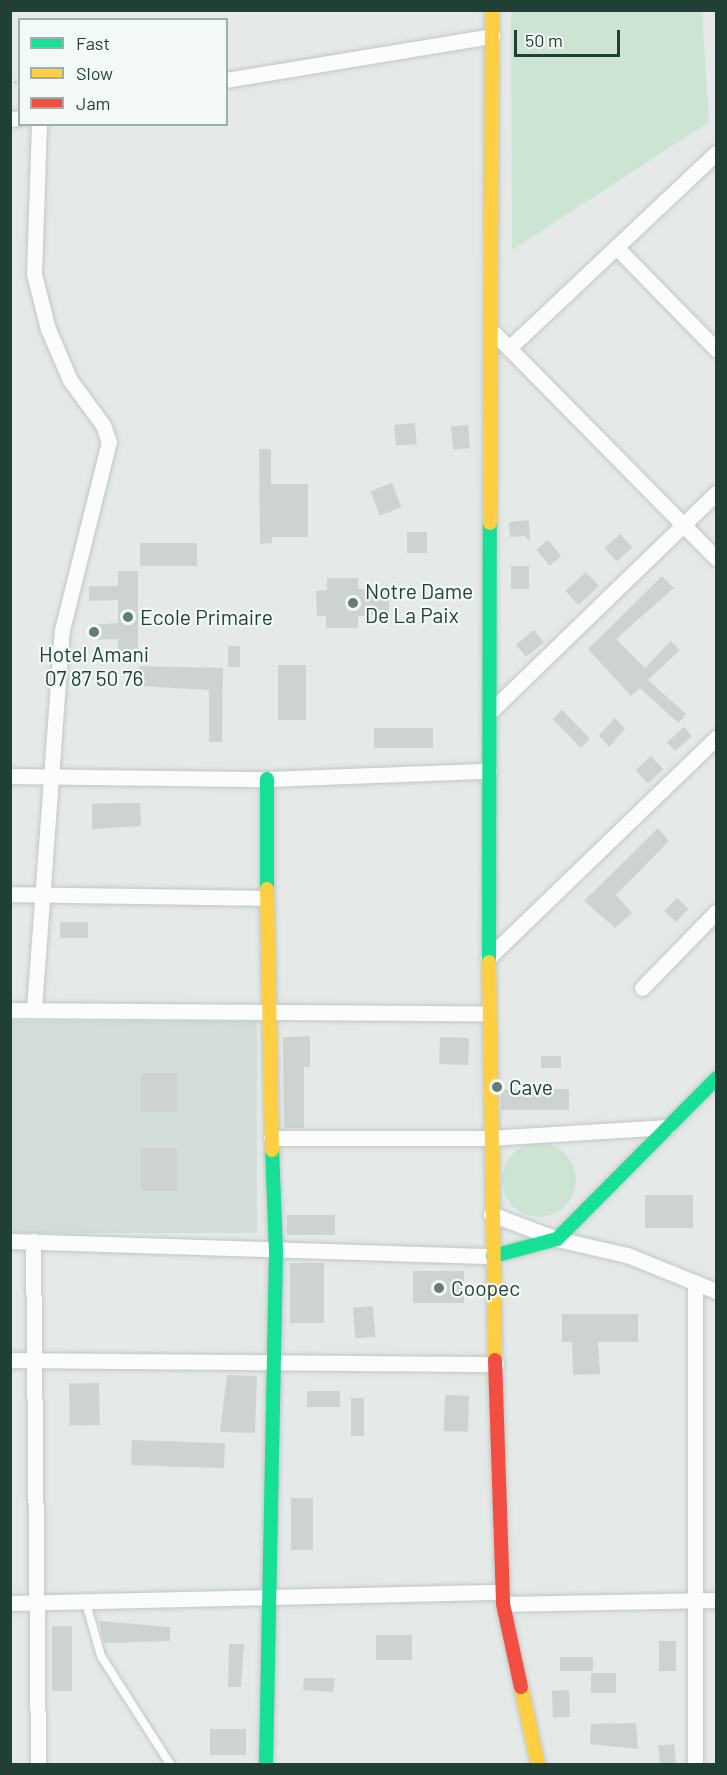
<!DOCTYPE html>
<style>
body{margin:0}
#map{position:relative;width:727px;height:1775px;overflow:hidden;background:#e5eae8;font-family:Barlow,sans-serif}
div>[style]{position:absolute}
.built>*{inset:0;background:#d2dcd8;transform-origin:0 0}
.green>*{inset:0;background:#cde4d3}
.round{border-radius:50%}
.building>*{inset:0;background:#cdd3d1;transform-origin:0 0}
.path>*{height:2px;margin-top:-1px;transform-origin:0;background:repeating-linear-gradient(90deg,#c1cac6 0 3px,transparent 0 7.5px)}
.roads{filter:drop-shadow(0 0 2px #c2c7c5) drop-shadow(0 0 2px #c2c7c5)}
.lane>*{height:8px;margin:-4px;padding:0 4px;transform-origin:4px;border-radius:4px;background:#fbfcfc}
.street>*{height:15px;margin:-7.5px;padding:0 7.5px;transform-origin:7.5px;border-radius:7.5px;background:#fbfcfc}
.fast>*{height:14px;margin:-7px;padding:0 7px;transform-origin:7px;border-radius:7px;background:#16e098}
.slow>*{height:14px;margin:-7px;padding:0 7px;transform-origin:7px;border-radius:7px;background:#ffcf43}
.jam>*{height:14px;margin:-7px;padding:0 7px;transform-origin:7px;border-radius:7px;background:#f24e42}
.dots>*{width:16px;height:16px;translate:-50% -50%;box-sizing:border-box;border:3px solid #f2f9f6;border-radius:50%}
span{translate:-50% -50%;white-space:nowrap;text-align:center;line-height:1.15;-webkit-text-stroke:4.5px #f2f9f6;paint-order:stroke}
.poi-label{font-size:21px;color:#204036}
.left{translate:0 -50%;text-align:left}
.frame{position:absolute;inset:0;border:12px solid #204036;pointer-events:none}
.legend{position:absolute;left:18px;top:18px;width:210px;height:108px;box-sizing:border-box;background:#f2f9f6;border:2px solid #9eafa9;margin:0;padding:8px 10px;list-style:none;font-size:18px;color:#204036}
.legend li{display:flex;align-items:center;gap:12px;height:30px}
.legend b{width:30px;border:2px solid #9eafa9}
.scale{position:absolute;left:514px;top:30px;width:106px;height:27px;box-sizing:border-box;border:3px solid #204036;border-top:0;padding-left:8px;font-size:18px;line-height:21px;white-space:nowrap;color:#204036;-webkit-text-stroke:4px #f2f9f6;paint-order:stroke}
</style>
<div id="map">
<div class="built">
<i style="left:257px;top:1021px;width:212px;height:247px;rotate:90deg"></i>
</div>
<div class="green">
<i style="clip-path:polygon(511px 11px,702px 11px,709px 122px,512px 250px)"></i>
<i class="round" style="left:502px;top:1143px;width:74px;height:74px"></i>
</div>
<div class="building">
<i style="left:415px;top:423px;width:21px;height:21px;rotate:85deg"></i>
<i style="left:468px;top:425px;width:23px;height:17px;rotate:85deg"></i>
<i style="clip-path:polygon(259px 449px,271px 449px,271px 484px,308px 484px,308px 537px,272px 537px,272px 543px,260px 544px)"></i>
<i style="left:392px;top:483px;width:26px;height:23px;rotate:69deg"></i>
<i style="clip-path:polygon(529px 520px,530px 542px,525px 536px,510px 537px,509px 522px)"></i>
<i style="left:407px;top:532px;width:20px;height:21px"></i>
<i style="left:620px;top:534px;width:18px;height:21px;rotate:47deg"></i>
<i style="left:548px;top:540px;width:21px;height:15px;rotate:51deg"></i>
<i style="left:197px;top:543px;width:23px;height:57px;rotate:90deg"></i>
<i style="left:511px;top:566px;width:18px;height:23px"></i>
<i style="clip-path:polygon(118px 571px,138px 571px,138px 664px,117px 664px,118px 639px,90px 640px,89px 625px,118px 623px,118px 600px,89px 601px,89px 586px,118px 586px)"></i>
<i style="left:586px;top:572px;width:19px;height:28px;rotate:47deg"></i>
<i style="clip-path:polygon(662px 576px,674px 588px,616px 639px,645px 668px,671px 641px,680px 650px,648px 680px,686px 714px,678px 723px,640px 688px,631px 696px,588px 649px)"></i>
<i style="clip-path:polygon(327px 578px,358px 578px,358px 589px,389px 589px,389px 615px,358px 616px,358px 628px,326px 628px,326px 616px,317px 616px,316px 591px,327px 590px)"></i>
<i style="left:534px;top:630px;width:16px;height:23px;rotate:52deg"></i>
<i style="left:228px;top:646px;width:12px;height:21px"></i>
<i style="left:306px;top:665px;width:55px;height:28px;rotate:90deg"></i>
<i style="clip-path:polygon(139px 666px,223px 668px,222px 742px,209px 742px,209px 690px,138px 686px)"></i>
<i style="left:562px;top:710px;width:40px;height:13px;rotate:46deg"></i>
<i style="clip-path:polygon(615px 718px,625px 729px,609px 747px,599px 735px)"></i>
<i style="left:684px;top:727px;width:12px;height:23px;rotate:48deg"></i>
<i style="left:374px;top:728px;width:59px;height:20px"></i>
<i style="left:651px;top:756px;width:18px;height:21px;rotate:47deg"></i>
<i style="clip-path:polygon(117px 803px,140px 803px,141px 826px,92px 829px,92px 804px)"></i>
<i style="clip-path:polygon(658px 828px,669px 841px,616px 895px,632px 913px,615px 928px,584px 901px)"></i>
<i style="left:677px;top:898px;width:16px;height:18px;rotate:45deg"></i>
<i style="left:88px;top:922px;width:16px;height:28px;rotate:90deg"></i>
<i style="clip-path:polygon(310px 1036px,310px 1067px,304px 1067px,304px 1128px,284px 1128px,283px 1037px)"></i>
<i style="left:440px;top:1037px;width:29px;height:27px;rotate:2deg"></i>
<i style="left:541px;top:1056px;width:20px;height:12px"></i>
<i style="left:141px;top:1073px;width:36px;height:39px"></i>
<i style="left:569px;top:1089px;width:21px;height:68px;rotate:90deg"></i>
<i style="left:141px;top:1148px;width:36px;height:43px"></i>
<i style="left:645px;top:1195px;width:48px;height:33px"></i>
<i style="left:287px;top:1215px;width:48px;height:20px"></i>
<i style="left:324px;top:1263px;width:60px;height:34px;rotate:90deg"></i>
<i style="left:464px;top:1271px;width:32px;height:51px;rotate:90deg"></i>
<i style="left:373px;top:1306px;width:31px;height:20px;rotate:86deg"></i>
<i style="clip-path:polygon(562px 1314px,638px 1314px,638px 1342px,598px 1342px,600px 1374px,573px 1375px,572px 1342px,562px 1342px)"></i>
<i style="clip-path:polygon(227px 1375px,257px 1376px,255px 1433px,220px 1432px)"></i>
<i style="left:99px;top:1383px;width:42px;height:30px;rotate:89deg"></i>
<i style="left:307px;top:1391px;width:33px;height:16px"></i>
<i style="left:445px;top:1395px;width:24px;height:36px;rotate:2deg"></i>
<i style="left:351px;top:1398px;width:13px;height:38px"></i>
<i style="left:132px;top:1440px;width:93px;height:25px;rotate:2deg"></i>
<i style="left:313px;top:1498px;width:52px;height:22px;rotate:90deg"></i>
<i style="clip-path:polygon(99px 1621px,170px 1627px,170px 1641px,104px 1643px)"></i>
<i style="left:52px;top:1626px;width:20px;height:65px"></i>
<i style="left:376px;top:1635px;width:36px;height:25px"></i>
<i style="left:676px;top:1641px;width:30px;height:17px;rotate:90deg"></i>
<i style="clip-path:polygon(229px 1644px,244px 1644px,241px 1687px,228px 1687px)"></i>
<i style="left:560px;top:1657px;width:33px;height:14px"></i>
<i style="left:591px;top:1673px;width:25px;height:20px"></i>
<i style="clip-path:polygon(304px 1678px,335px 1678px,333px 1692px,303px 1690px)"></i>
<i style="left:569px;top:1690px;width:27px;height:17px;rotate:88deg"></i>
<i style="clip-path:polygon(636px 1723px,638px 1749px,590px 1744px,591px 1724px)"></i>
<i style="left:210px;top:1729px;width:36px;height:26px"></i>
<i style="left:674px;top:1744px;width:20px;height:16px;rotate:84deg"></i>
</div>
<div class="path">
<i style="left:10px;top:76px;width:16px;rotate:50deg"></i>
</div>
<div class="roads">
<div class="lane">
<i style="left:86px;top:1603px;width:55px;rotate:74.2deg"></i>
<i style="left:101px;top:1656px;width:128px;rotate:57.4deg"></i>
</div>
<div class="street">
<i style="left:226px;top:80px;width:270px;rotate:-9.4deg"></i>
<i style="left:10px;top:119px;width:10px;rotate:-6deg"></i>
<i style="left:616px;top:247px;width:143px;rotate:45.6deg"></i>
<i style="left:495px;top:334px;width:315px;rotate:45.4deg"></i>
<i style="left:509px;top:348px;width:284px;rotate:-43.3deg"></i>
<i style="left:493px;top:709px;width:310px;rotate:-44.1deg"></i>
<i style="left:10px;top:776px;width:257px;rotate:0.7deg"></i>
<i style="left:267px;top:779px;width:222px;rotate:-2.1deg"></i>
<i style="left:10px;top:894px;width:255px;rotate:0.9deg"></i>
<i style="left:488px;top:958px;width:317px;rotate:-44deg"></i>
<i style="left:642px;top:988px;width:106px;rotate:-45.8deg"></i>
<i style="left:34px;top:1009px;width:380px;rotate:-85.8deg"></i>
<i style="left:62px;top:630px;width:194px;rotate:-76deg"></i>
<i style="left:109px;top:442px;width:18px;rotate:-109deg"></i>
<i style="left:103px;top:425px;width:56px;rotate:-126.3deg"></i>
<i style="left:70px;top:380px;width:56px;rotate:-113.3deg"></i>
<i style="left:48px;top:329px;width:57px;rotate:-104.3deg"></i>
<i style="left:34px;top:274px;width:150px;rotate:-88.1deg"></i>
<i style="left:10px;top:1010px;width:477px;rotate:0.4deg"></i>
<i style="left:271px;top:1138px;width:217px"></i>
<i style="left:488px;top:1138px;width:180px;rotate:-3.5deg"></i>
<i style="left:491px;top:1214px;width:71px;rotate:20.7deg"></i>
<i style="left:557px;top:1239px;width:72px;rotate:12.9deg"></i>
<i style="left:627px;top:1255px;width:96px;rotate:22deg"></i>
<i style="left:10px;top:1241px;width:483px;rotate:1.8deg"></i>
<i style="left:33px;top:1241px;width:523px;rotate:89.45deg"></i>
<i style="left:10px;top:1360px;width:486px;rotate:0.5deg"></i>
<i style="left:10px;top:1603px;width:492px;rotate:-1.3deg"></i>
<i style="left:503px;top:1604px;width:213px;rotate:-1.1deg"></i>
<i style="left:695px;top:1764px;width:482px;rotate:-90deg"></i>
</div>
<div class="fast">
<i style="left:267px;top:889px;width:110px;rotate:-90deg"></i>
<i style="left:489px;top:962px;width:439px;rotate:-89.9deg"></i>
<i style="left:493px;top:1256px;width:66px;rotate:-14.9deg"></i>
<i style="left:557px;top:1239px;width:226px;rotate:-45.2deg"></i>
<i style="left:266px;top:1764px;width:512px;rotate:-88.88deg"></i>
<i style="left:276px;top:1252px;width:102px;rotate:-92.2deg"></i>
</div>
<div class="slow">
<i style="left:490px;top:523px;width:513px;rotate:-89.78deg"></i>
<i style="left:267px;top:889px;width:261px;rotate:88.9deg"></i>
<i style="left:489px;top:962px;width:398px;rotate:89.1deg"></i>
<i style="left:521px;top:1687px;width:79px;rotate:77.6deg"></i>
</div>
<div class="jam">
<i style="left:495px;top:1360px;width:244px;rotate:88.1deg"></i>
<i style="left:503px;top:1604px;width:85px;rotate:77.8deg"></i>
</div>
</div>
<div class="dots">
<i style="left:353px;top:603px;background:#657c74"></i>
<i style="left:128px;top:617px;background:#657c74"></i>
<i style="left:94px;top:632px;background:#657c74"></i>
<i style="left:497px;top:1087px;background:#657c74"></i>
<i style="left:439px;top:1288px;background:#657c74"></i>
</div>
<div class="poi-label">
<span class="left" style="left:365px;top:603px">Notre Dame<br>De La Paix</span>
<span class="left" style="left:140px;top:617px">Ecole Primaire</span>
<span style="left:94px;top:666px">Hotel Amani<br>07 87 50 76</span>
<span class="left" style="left:509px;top:1087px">Cave</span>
<span class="left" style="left:451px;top:1288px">Coopec</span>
</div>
<div class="frame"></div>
<ul class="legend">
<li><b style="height:8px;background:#16e098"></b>Fast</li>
<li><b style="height:8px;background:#ffcf43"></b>Slow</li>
<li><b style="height:8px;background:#f24e42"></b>Jam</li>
</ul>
<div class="scale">50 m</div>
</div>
